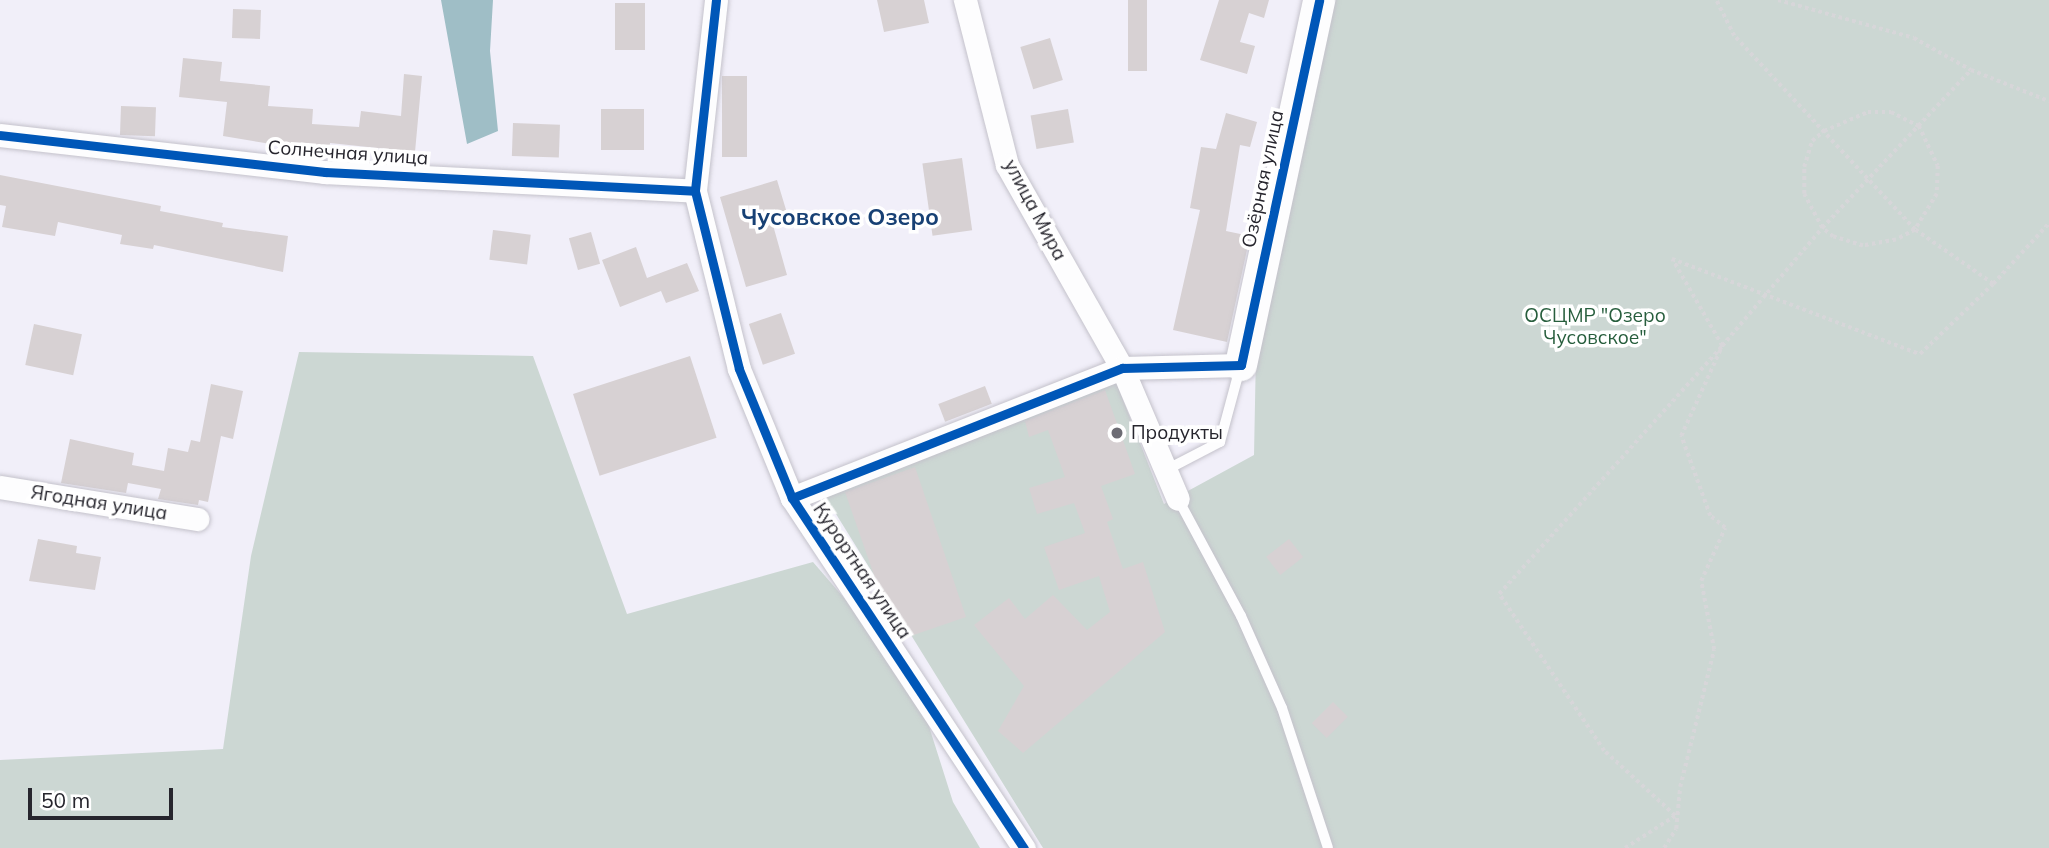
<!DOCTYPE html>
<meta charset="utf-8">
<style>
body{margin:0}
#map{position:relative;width:2049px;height:848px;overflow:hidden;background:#f1eff9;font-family:Mulish,sans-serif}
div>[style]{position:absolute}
.green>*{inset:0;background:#ccd7d3}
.water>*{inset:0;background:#9fbec6}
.building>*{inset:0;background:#d7d1d3;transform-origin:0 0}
.path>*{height:3.5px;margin-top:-1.75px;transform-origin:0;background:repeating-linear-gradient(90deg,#d7d6d9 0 3.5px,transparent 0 7px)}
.roads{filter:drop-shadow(0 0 2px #c4c2cb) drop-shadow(0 0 2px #c4c2cb)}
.lane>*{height:10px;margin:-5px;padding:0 5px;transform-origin:5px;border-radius:5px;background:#fdfdfe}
.street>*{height:23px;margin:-11.5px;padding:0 11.5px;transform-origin:11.5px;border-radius:11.5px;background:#fdfdfe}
.secondary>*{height:32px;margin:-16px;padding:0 16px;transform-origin:16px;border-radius:16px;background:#fdfdfe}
.cycleway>*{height:9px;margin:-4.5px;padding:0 4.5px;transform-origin:4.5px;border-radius:4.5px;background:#0057b8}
.dots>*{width:19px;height:19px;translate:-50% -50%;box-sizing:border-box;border:4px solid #fff;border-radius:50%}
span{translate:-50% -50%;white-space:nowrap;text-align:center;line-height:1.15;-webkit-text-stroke:7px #fff;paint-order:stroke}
.street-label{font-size:19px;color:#26252d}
.park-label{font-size:19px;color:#275e3d}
.poi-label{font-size:19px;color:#26252d}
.left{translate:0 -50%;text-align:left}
.quarter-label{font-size:23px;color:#174074;font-weight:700}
.scale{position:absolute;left:28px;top:788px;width:145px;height:32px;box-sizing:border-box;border:4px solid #26252d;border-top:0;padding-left:9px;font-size:21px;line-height:24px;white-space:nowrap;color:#26252d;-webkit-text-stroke:5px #fff;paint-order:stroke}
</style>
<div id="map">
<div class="green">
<i style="clip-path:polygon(1330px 0,2049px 0,2049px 848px,1043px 848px,823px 493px,1116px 382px,1164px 504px,1254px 455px,1256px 351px)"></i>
<i style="clip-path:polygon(299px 352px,533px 356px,627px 614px,813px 562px,914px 679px,953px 802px,980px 848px,0 848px,0 760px,223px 749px,251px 556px)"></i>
</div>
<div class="water">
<i style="clip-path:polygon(441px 0,493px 0,490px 51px,498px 131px,467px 144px)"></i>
</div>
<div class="building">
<i style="clip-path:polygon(877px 0,924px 0,929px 23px,884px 32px)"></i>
<i style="left:1128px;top:0;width:19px;height:71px"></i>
<i style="clip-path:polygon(1219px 0,1269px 0,1264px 18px,1249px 13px,1240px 42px,1255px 46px,1247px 74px,1200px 60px)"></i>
<i style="left:615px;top:3px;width:30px;height:47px"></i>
<i style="left:233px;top:9px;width:28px;height:29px;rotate:2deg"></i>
<i style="left:1050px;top:38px;width:44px;height:31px;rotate:73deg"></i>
<i style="clip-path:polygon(183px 58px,222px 62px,220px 81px,270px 86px,268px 106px,313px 109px,312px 124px,359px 127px,361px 111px,401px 116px,404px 74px,422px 76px,415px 152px,330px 143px,330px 148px,277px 145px,223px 136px,227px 102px,179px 97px)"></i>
<i style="left:722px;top:76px;width:25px;height:81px"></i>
<i style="left:121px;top:106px;width:35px;height:29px;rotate:2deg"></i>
<i style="left:601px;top:109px;width:43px;height:41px"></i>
<i style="left:1068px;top:109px;width:34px;height:38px;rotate:80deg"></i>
<i style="clip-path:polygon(1226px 113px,1257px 122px,1250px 147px,1240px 145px,1226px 231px,1250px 236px,1227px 342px,1173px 330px,1200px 210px,1190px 208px,1201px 147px,1216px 149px)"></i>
<i style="left:513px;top:123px;width:47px;height:33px;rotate:2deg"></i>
<i style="left:962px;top:158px;width:73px;height:40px;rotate:82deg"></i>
<i style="clip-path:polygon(0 175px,161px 206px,160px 211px,223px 223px,222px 227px,288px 236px,283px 272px,154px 245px,153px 249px,120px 244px,122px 235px,58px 222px,55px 236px,2px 227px,6px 206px,0 205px)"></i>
<i style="clip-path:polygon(777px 180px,787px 213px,771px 218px,787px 275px,746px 287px,720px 197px)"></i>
<i style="left:493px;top:230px;width:38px;height:30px;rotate:7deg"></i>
<i style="left:591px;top:232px;width:33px;height:23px;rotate:74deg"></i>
<i style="clip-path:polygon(636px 247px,647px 278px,687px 263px,699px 291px,666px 303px,661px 291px,620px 307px,602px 260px)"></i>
<i style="left:781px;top:313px;width:43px;height:34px;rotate:71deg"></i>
<i style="left:34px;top:324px;width:49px;height:42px;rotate:12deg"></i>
<i style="left:690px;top:356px;width:86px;height:123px;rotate:72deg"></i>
<i style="clip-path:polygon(211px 384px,243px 391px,233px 439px,221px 436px,208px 502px,199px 500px,198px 505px,158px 499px,161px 489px,128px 483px,126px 493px,61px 483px,70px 439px,134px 453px,132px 465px,164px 471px,168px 448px,188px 452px,191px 440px,200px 442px)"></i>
<i style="left:985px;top:386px;width:19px;height:50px;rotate:69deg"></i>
<i style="clip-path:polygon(1105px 390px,1135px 474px,1101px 486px,1113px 519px,1107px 522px,1123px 569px,1143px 562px,1165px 632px,1023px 753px,998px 731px,1024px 686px,974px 625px,1009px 598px,1025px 619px,1053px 595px,1087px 630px,1110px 612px,1099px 576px,1059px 590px,1044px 547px,1085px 533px,1074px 503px,1037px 514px,1029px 488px,1065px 477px,1048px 430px,1029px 437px,1025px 421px)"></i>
<i style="clip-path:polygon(915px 467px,966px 617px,902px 639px,889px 618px,845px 492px)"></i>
<i style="clip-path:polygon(38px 539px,77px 546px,76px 553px,101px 557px,95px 590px,29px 581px)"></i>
<i style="left:1289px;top:539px;width:23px;height:29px;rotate:52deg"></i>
<i style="left:1333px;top:702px;width:21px;height:30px;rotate:45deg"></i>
</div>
<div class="path">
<i style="left:1778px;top:0;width:141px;rotate:15.6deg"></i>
<i style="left:1914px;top:38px;width:65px;rotate:29.3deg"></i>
<i style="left:1971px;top:70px;width:84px;rotate:21.7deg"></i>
<i style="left:1868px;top:112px;width:23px"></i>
<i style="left:1891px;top:112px;width:31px;rotate:27deg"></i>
<i style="left:1919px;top:126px;width:44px;rotate:64.6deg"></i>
<i style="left:1938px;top:166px;width:28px;rotate:92deg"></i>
<i style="left:1937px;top:194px;width:42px;rotate:121.4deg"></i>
<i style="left:1915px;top:230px;width:21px;rotate:152deg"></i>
<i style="left:1896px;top:240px;width:34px;rotate:170deg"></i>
<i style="left:1863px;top:246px;width:31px;rotate:-163deg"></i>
<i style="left:1833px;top:237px;width:14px;rotate:-141deg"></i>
<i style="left:1822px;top:228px;width:38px;rotate:-118deg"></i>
<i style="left:1804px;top:194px;width:27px;rotate:-90deg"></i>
<i style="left:1804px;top:167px;width:27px;rotate:-73deg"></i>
<i style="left:1812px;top:141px;width:16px;rotate:-40deg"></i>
<i style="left:1824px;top:131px;width:48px;rotate:-23.4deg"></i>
<i style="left:1993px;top:284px;width:83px;rotate:-47.4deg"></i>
<i style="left:1625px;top:848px;width:59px;rotate:-32.6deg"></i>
<i style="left:1675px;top:816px;width:96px;rotate:-137.5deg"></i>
<i style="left:1604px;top:751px;width:189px;rotate:-123.8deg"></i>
<i style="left:1499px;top:594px;width:334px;rotate:-48deg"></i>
<i style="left:1722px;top:346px;width:100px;rotate:-119.9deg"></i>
<i style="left:1672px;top:259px;width:266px;rotate:21deg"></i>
<i style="left:1920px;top:354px;width:101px;rotate:-43.8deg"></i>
<i style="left:1993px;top:284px;width:95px;rotate:-145.3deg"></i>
<i style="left:1915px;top:230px;width:265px;rotate:-133deg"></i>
<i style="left:1734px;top:36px;width:40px;rotate:-116.6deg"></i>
<i style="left:1664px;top:848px;width:22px;rotate:-58deg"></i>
<i style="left:1676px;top:829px;width:42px;rotate:-84.6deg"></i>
<i style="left:1680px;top:787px;width:141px;rotate:-76.1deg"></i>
<i style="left:1714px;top:650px;width:70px;rotate:-100.7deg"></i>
<i style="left:1701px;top:581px;width:58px;rotate:-65.6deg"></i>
<i style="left:1725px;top:528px;width:19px;rotate:-141deg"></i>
<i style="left:1710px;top:516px;width:85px;rotate:-109.9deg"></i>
<i style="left:1681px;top:436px;width:99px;rotate:-65.5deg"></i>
<i style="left:1722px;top:346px;width:155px;rotate:-49.7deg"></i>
<i style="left:1822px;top:228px;width:217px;rotate:-46.7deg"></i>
</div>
<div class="roads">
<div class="lane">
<i style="left:1166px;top:470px;width:61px;rotate:-27.4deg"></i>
<i style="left:1220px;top:442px;width:77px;rotate:-74.9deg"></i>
<i style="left:1178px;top:499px;width:133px;rotate:61.7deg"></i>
<i style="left:1241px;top:616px;width:101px;rotate:66deg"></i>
<i style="left:1282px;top:708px;width:147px;rotate:71.8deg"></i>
</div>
<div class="street">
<i style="left:716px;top:0;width:192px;rotate:96.3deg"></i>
<i style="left:695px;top:191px;width:183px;rotate:76.1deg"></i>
<i style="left:739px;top:369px;width:139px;rotate:67.7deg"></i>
<i style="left:792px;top:498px;width:420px;rotate:56.5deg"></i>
<i style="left:965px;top:0;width:170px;rotate:75.7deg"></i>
<i style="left:1007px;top:165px;width:233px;rotate:60.5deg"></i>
<i style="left:1122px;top:368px;width:142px;rotate:66.9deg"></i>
<i style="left:0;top:135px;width:327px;rotate:6.5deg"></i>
<i style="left:325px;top:172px;width:370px;rotate:2.9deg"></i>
<i style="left:0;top:487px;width:200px;rotate:9.2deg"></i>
<i style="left:792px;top:498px;width:355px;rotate:-21.5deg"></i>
<i style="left:1122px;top:368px;width:119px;rotate:-1.4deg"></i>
</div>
<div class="secondary">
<i style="left:1241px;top:365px;width:373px;rotate:-77.9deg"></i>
</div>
</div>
<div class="cycleway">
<i style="left:716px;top:0;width:192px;rotate:96.3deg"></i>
<i style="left:695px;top:191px;width:183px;rotate:76.1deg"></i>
<i style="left:739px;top:369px;width:139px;rotate:67.7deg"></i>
<i style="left:792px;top:498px;width:420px;rotate:56.5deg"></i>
<i style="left:0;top:135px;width:327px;rotate:6.5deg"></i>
<i style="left:325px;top:172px;width:370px;rotate:2.9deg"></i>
<i style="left:792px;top:498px;width:355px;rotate:-21.5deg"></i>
<i style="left:1122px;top:368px;width:119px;rotate:-1.4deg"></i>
<i style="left:1241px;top:365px;width:373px;rotate:-77.9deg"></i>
</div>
<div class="dots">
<i style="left:1117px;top:433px;background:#6d6c74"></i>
</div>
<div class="street-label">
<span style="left:348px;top:153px;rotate:4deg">Солнечная улица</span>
<span style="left:1263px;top:179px;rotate:-78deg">Озёрная улица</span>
<span style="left:1035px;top:210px;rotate:62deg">улица Мира</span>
<span style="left:99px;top:503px;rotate:9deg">Ягодная улица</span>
<span style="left:862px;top:571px;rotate:56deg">Курортная улица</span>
</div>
<div class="park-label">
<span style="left:1595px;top:327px">ОСЦМР "Озеро<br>Чусовское"</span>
</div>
<div class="poi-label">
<span class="left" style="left:1131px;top:433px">Продукты</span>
</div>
<div class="quarter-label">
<span style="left:840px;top:217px">Чусовское Озеро</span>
</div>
<div class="scale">50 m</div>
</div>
